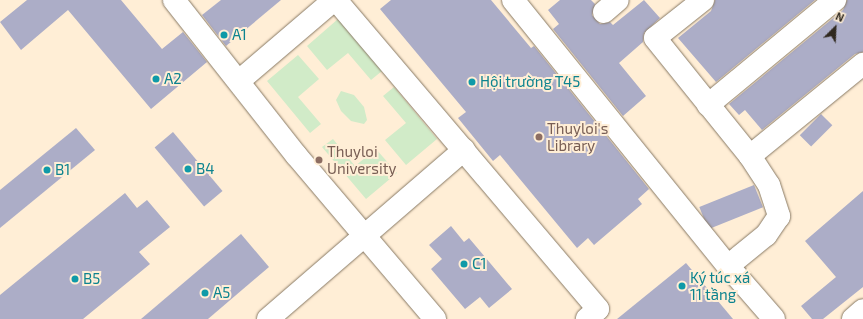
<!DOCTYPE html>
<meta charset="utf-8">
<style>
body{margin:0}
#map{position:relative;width:863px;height:319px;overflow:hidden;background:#ffeed6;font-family:"Exo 2",sans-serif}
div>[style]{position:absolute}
.green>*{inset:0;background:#d1ebc8}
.building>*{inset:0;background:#acadc7;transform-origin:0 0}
.roads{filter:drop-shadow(0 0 1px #887964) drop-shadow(0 0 1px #887964)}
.minor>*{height:22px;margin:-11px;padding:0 11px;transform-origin:11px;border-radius:11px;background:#fff}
.dots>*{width:11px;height:11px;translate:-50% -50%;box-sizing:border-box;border:2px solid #ffeed6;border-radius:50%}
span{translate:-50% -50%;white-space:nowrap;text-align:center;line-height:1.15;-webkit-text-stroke:4px #ffeed6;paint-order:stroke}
.culture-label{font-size:15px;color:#0d838f}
.left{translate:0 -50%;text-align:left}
.education-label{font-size:15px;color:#785e54}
.north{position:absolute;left:815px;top:8px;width:40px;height:40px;-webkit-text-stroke:3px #ffeed6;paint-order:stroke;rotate:24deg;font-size:11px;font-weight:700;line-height:16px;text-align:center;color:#2f281f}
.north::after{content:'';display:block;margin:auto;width:14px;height:18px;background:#2f281f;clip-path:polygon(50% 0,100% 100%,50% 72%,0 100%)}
</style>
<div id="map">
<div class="green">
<i style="clip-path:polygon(338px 19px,382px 71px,371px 80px,348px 53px,327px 70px,307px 46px)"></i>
<i style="clip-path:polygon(298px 55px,319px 79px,298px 97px,321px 124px,310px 133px,267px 81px)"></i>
<i style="clip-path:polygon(394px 87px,437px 139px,406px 165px,385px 140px,406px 123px,383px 96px)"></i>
<i style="clip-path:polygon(341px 91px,354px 95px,364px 107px,367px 120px,364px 124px,351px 121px,341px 111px,336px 100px)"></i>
<i style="clip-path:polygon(333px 139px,355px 166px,376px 149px,397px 173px,366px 199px,322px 147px)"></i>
</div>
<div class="building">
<i style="clip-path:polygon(27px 0,121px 0,162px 49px,183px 32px,207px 62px,151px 109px,68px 10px,21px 50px,0 22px)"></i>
<i style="clip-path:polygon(221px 0,281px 0,226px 46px,202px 15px)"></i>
<i style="clip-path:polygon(391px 0,491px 0,531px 48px,534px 46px,649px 189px,638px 199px,642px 204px,594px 245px,588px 238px,577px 248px,500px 155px,493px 161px,458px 118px,466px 112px,380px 9px)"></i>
<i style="clip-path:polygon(560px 0,591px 0,595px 4px,592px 15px,600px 24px,610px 22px,613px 25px,644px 0,660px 18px,644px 33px,643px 42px,619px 63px,646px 96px,623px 116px,553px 29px,559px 24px,548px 10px)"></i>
<i style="clip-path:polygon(715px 0,815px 0,716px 82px,678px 38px,711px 11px)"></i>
<i style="clip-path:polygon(847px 0,863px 0,863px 52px,855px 54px,762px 130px,745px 110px,739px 115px,729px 104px,843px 10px)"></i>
<i style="left:821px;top:114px;width:16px;height:30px;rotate:45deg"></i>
<i style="clip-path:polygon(76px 128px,95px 150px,0 228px,0 190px)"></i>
<i style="left:173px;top:132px;width:77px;height:24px;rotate:50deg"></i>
<i style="left:754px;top:185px;width:24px;height:59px;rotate:68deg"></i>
<i style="clip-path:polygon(863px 191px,863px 287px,823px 319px,812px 319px,801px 306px,836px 277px,805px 241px)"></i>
<i style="clip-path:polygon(125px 193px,137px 208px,147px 200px,170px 227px,139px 252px,150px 264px,83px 319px,0 319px,0 295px)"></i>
<i style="clip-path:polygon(451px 226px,464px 242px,469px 238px,512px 289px,489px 308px,480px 297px,465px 309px,431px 269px,442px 259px,429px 245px)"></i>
<i style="clip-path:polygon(241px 234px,269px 267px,208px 319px,141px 319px)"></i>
<i style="clip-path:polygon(686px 263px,733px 319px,617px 319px)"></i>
</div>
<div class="roads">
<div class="minor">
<i style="left:174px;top:0;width:197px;rotate:51.8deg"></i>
<i style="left:296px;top:155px;width:215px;rotate:49.7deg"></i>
<i style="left:336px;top:0;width:405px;rotate:49.7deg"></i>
<i style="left:598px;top:309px;width:15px;rotate:138deg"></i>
<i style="left:513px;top:0;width:342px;rotate:51.1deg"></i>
<i style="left:728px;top:266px;width:70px;rotate:49deg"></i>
<i style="left:703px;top:0;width:61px;rotate:141.6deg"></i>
<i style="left:655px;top:38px;width:151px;rotate:51.2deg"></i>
<i style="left:750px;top:156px;width:35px;rotate:57deg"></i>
<i style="left:769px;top:185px;width:33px;rotate:72deg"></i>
<i style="left:779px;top:216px;width:23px;rotate:124deg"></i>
<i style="left:766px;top:235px;width:49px;rotate:140.8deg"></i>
<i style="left:604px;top:12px;width:18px;rotate:-41deg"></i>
<i style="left:239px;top:81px;width:125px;rotate:-40.5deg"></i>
<i style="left:708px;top:105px;width:165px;rotate:-39.6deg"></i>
<i style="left:750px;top:156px;width:146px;rotate:-39.2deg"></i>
<i style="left:268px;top:319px;width:259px;rotate:-40.8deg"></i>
<i style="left:853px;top:319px;width:13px;rotate:-42deg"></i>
</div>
</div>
<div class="dots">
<i style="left:224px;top:35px;background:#0f9aa8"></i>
<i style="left:156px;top:79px;background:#0f9aa8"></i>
<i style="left:472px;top:82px;background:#0f9aa8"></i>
<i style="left:539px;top:137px;background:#8d6e63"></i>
<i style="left:319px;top:160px;background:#8d6e63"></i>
<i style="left:188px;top:169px;background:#0f9aa8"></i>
<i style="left:47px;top:170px;background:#0f9aa8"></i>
<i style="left:464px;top:264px;background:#0f9aa8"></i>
<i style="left:75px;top:279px;background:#0f9aa8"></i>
<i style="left:682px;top:286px;background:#0f9aa8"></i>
<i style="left:205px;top:293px;background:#0f9aa8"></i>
</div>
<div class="culture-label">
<span class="left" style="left:232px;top:35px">A1</span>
<span class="left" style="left:164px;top:79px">A2</span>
<span class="left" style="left:480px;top:82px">Hội trường T45</span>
<span class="left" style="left:196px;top:169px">B4</span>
<span class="left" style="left:55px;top:170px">B1</span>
<span class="left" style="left:472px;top:264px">C1</span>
<span class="left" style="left:690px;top:286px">Ký túc xá<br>11 tầng</span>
<span class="left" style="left:83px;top:279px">B5</span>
<span class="left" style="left:213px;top:293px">A5</span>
</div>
<div class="education-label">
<span class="left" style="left:547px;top:137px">Thuyloi's<br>Library</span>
<span class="left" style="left:327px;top:160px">Thuyloi<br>University</span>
</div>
<div class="north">N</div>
</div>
